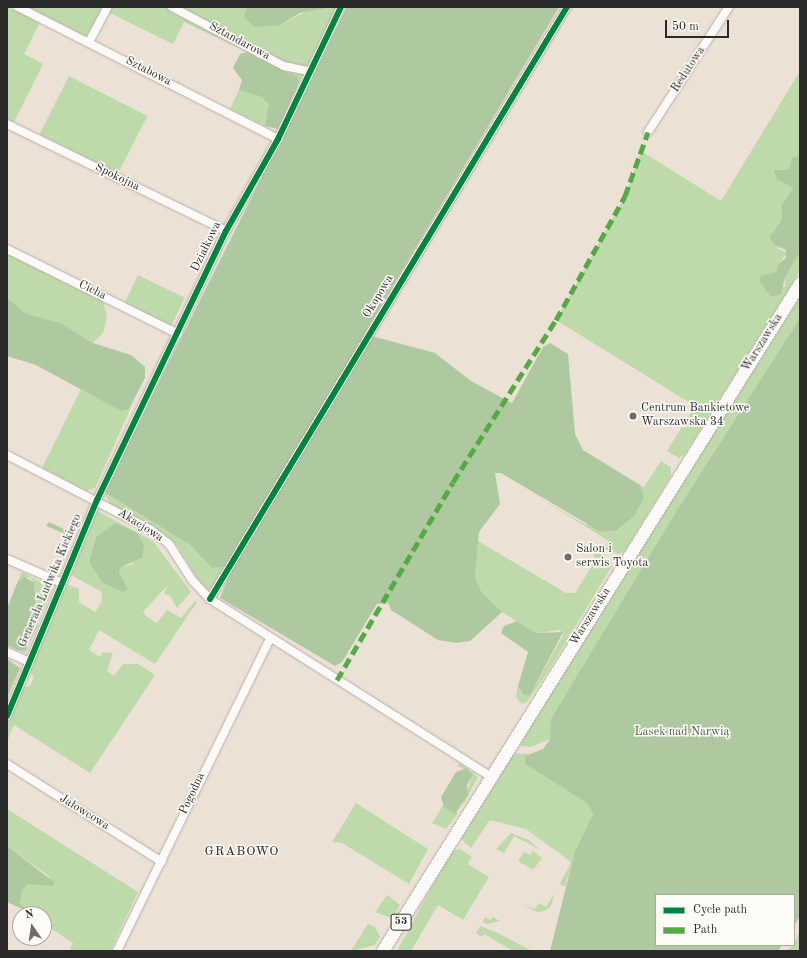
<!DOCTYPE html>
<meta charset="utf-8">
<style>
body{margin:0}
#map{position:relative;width:807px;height:958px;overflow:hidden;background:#ece1d5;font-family:"Old Standard TT",serif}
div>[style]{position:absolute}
.green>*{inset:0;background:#bfdaaa;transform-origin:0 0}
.forest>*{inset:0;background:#aec9a0}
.roads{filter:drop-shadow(0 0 1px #b6afa7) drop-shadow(0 0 1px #b6afa7)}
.street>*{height:8px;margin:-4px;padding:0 4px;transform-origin:4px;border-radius:4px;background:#fcfaf9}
.primary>*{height:12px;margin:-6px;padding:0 6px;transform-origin:6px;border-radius:6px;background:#fcfaf9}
.quiet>*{height:5px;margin-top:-2.5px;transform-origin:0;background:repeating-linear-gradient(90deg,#54ab44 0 10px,transparent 0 15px)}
.cycleway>*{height:6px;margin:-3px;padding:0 3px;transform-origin:3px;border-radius:3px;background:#00873e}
.dots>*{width:11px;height:11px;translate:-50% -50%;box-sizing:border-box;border:2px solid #fdfcf7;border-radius:50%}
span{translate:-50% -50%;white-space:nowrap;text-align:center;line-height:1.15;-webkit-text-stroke:3px #fdfcf7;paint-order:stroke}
.shield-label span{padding:1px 3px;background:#fdfcf7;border:1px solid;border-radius:3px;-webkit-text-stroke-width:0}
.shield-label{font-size:11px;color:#2b2b2b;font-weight:700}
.street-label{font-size:12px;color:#2b2b2b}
.poi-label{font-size:12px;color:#2b2b2b}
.left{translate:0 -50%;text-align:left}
.park-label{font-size:12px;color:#4d5e47}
.neighbourhood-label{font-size:13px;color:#2b2b2b;letter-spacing:1px}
.frame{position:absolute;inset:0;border:8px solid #2b2b2b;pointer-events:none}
.legend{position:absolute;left:655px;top:894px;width:140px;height:52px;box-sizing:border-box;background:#fdfcf7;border:1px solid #a9a8a5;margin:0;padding:5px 7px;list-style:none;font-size:12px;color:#2b2b2b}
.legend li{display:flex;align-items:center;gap:8px;height:20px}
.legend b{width:20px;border:1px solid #a9a8a5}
.north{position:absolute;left:12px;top:906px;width:40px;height:40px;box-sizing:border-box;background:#fdfcf7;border:1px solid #a9a8a5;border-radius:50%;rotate:347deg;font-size:11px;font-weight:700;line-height:16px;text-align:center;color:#2b2b2b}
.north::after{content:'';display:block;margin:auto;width:14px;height:18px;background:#6f6b66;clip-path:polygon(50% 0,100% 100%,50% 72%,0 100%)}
.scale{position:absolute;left:665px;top:20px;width:64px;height:18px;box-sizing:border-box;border:2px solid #2b2b2b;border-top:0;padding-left:5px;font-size:12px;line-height:14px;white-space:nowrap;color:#2b2b2b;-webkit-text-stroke:3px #fdfcf7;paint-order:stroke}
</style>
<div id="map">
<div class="green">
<i style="clip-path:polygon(7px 7px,37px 20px,39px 24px,24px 54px,43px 64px,14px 122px,7px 119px)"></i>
<i style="clip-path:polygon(23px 7px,99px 7px,102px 11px,86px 36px)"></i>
<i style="clip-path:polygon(111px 7px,247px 7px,244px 17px,280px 25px,311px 9px,337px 7px,299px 82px,289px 72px,184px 22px,173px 44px,112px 14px,108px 15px)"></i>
<i style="clip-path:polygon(800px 71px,800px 157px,792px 158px,789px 169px,777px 169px,785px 183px,793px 188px,781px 206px,782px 219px,772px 232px,779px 249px,788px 253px,778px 264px,776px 272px,761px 275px,759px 281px,785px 287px,785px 277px,800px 253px,800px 271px,685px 454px,679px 458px,667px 451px,695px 406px,556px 320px,625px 196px,641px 151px,721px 201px)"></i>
<i style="left:69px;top:76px;width:88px;height:65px;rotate:27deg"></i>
<i style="clip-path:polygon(239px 90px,263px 97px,270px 104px,265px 126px,230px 109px)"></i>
<i style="clip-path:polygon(7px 253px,103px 301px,107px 317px,103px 333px,93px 343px,61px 323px,27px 314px,7px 298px)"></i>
<i style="left:138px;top:275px;width:52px;height:31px;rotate:26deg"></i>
<i style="clip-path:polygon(800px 297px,800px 318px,677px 510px,552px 719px,550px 739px,531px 747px,520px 746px,541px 707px)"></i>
<i style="clip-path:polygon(81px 389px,129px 409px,132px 405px,95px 488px,86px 491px,42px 468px)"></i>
<i style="clip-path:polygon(661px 461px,671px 467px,671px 476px,624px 552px,618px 554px,604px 549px,609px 541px,530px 492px,586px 525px,644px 497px,640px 485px,644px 487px)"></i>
<i style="clip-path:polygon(104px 492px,190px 545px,212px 568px,224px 567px,212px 587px,207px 590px,200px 583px,176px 544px,157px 529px,110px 504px)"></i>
<i style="clip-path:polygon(evenodd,97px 511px,153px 541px,191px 592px,177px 608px,170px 596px,164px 594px,168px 585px,143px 612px,147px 617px,157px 623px,167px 610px,181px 618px,195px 601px,197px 602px,155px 664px,99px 630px,89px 650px,100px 657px,103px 652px,113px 653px,107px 671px,114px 676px,123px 664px,138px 664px,155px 675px,90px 773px,14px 725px,7px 741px,7px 726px,23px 687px,30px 686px,34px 677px,30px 672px,66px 584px,79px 589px,79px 602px,95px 612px,101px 603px,102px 592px,71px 575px,97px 511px,96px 537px,134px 564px,121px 567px,119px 573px,89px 562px,96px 537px)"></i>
<i style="clip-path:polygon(478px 541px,566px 593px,575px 593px,595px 561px,593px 553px,600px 554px,612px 566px,547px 673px,527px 702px,522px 704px,516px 697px,518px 686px,524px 695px,530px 695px,563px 635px,560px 630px,536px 633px,502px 612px,481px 591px,475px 578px)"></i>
<i style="clip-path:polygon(22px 572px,53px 589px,25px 653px,7px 646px,17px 650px,38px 614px,34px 582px,30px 577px,18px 581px)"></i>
<i style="clip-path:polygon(516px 753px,530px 754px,525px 756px,525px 764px,588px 804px,593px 814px,575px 851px,565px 887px,560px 884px,571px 862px,526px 829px,490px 820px,471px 848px,461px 839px,512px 755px)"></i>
<i style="clip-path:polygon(460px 763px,478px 777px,462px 807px,471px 780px,464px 769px,457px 766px)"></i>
<i style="clip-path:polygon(356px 803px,428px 849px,409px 884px,342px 843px,332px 842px)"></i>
<i style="clip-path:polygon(443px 805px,458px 813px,446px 829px,432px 823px)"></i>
<i style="clip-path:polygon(7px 809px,138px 892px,110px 951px,69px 951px,73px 943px,44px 924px,44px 914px,33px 914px,20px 905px,22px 891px,28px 884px,39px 884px,50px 877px,7px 846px)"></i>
<i style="clip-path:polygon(511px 833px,529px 840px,540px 850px,514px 836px,504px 853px,496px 849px)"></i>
<i style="clip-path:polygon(460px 849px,472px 857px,468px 864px,489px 877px,463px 920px,438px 905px,411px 951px,397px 951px,451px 851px)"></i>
<i style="clip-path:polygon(533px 851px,542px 858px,533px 870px,518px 861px,524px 852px,530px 855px)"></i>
<i style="clip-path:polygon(555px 893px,551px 906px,545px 911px,537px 912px,522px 904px,535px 909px,539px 903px,546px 907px)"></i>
<i style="clip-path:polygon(387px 895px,400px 905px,392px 918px,375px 912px)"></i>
<i style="clip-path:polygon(485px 917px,490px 920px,493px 917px,500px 921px,487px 924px,482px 922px)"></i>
<i style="clip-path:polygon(368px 924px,375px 927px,380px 937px,375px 945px,351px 951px)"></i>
<i style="clip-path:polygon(480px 926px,498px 933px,532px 951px,513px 951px,484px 934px,482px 937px,476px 933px)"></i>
<i style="clip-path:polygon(800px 929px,800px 951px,785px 951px,794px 945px)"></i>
</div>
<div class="forest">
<i style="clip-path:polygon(247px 7px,333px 7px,300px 13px,280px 25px,255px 27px,244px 17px)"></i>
<i style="clip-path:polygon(347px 7px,559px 7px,364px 334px,435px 353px,471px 381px,512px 403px,543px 347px,550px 343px,568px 354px,575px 434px,583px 450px,640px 485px,644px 497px,634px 516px,617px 530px,601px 532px,501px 473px,495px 473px,500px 504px,479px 532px,475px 578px,481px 591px,502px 612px,470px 641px,456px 643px,438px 640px,391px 610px,388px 603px,377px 604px,342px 662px,335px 666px,220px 598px,231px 571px,224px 567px,212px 568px,190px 545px,104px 492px)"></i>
<i style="clip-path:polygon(247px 52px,297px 77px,299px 82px,278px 129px,265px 126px,269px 104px,262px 97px,239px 90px,242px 80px,233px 68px,240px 54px)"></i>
<i style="clip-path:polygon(797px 156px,800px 157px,800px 253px,785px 277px,781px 294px,771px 297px,759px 281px,761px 275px,776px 272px,778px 264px,786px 258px,786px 250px,775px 245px,769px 237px,782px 219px,781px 206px,793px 188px,777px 179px,774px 170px,789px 169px,792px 158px)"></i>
<i style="clip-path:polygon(7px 298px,27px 314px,61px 323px,93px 343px,131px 355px,145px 367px,145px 378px,129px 409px,121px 411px,36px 365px,7px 356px)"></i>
<i style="clip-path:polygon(800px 318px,800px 916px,794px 926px,794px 895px,656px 895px,656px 945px,782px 945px,778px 951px,550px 951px,575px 851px,593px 814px,588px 804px,525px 764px,525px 756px,543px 749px,550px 739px,551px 719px,677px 510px)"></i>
<i style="clip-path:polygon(49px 522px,70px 532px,71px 536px,46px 526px)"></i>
<i style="clip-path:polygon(116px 523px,137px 533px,144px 545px,142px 558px,121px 567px,119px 573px,128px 589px,123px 592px,102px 582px,89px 562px,96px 537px)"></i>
<i style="clip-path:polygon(24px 577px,34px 582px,38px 625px,26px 650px,17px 650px,7px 645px,7px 608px,18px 581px)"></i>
<i style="clip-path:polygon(517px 621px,536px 633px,563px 632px,530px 695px,524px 695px,518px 686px,528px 652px,501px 633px,504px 626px)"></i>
<i style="clip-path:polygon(7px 659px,20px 668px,7px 698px)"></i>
<i style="clip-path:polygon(467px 768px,473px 775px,467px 785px,468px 795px,455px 814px,444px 807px,441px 797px,456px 772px)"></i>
<i style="clip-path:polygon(7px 846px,54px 882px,53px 886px,28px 884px,22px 891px,20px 904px,33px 914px,7px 902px)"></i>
</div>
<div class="roads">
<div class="street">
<i style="left:18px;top:7px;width:292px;rotate:26.9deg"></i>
<i style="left:172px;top:7px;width:127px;rotate:27.8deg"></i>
<i style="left:284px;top:66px;width:25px;rotate:12deg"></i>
<i style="left:89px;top:42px;width:40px;rotate:-62deg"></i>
<i style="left:7px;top:124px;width:244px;rotate:26deg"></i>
<i style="left:648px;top:132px;width:149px;rotate:-57.1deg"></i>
<i style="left:7px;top:249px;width:191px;rotate:26.4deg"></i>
<i style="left:7px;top:455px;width:162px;rotate:27.5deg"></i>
<i style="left:151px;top:530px;width:23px;rotate:38deg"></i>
<i style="left:169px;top:544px;width:43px;rotate:57.4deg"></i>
<i style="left:192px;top:580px;width:26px;rotate:47deg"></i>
<i style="left:210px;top:599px;width:331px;rotate:32.3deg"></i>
<i style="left:7px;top:559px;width:60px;rotate:23.6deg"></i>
<i style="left:210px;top:599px;width:691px;rotate:-58.91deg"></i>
<i style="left:7px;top:652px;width:24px;rotate:24deg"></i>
<i style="left:7px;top:716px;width:234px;rotate:-67.4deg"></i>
<i style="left:97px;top:500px;width:298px;rotate:-64.4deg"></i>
<i style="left:226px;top:231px;width:106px;rotate:-60.5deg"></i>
<i style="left:278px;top:139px;width:146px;rotate:-64.5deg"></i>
<i style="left:7px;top:764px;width:183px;rotate:32.3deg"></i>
<i style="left:117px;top:951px;width:348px;rotate:-63.9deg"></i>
</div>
<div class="primary">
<i style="left:383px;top:951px;width:787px;rotate:-57.99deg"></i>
</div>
</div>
<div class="quiet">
<i style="left:337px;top:680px;width:229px;rotate:-59.6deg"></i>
<i style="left:453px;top:482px;width:192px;rotate:-57.6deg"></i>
<i style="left:556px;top:320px;width:142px;rotate:-60.9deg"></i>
<i style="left:625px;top:196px;width:68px;rotate:-70.2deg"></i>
</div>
<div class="cycleway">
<i style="left:210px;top:599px;width:691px;rotate:-58.91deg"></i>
<i style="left:7px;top:716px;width:234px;rotate:-67.4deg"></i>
<i style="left:97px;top:500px;width:298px;rotate:-64.4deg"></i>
<i style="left:226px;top:231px;width:106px;rotate:-60.5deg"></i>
<i style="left:278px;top:139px;width:146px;rotate:-64.5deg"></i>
</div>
<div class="dots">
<i style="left:633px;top:416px;background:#6f6b66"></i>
<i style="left:568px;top:557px;background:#6f6b66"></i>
</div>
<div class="shield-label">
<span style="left:401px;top:922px">53</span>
</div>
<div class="street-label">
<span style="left:239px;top:42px;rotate:28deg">Sztandarowa</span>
<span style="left:689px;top:70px;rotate:-57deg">Redutowa</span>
<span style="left:148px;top:72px;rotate:27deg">Sztabowa</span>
<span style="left:117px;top:178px;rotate:26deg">Spokojna</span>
<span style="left:207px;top:247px;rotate:-64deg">Działkowa</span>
<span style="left:92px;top:291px;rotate:26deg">Cicha</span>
<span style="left:379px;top:297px;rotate:-59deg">Okopowa</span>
<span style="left:763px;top:343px;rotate:-58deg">Warszawska</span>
<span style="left:140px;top:526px;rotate:32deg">Akacjowa</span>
<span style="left:51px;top:581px;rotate:-67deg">Generała Ludwika Kickiego</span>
<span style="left:591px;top:617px;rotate:-58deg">Warszawska</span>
<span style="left:193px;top:794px;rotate:-65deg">Pogodna</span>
<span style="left:84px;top:813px;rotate:32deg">Jałowcowa</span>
</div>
<div class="poi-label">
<span class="left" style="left:641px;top:416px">Centrum Bankietowe<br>Warszawska 34</span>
<span class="left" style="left:576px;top:557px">Salon i<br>serwis Toyota</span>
</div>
<div class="park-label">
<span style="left:682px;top:733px">Lasek nad Narwią</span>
</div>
<div class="neighbourhood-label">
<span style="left:242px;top:852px">GRABOWO</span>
</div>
<div class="frame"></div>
<ul class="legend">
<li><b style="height:5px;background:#00873e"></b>Cycle path</li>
<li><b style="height:5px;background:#54ab44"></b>Path</li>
</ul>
<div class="north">N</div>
<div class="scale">50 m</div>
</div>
